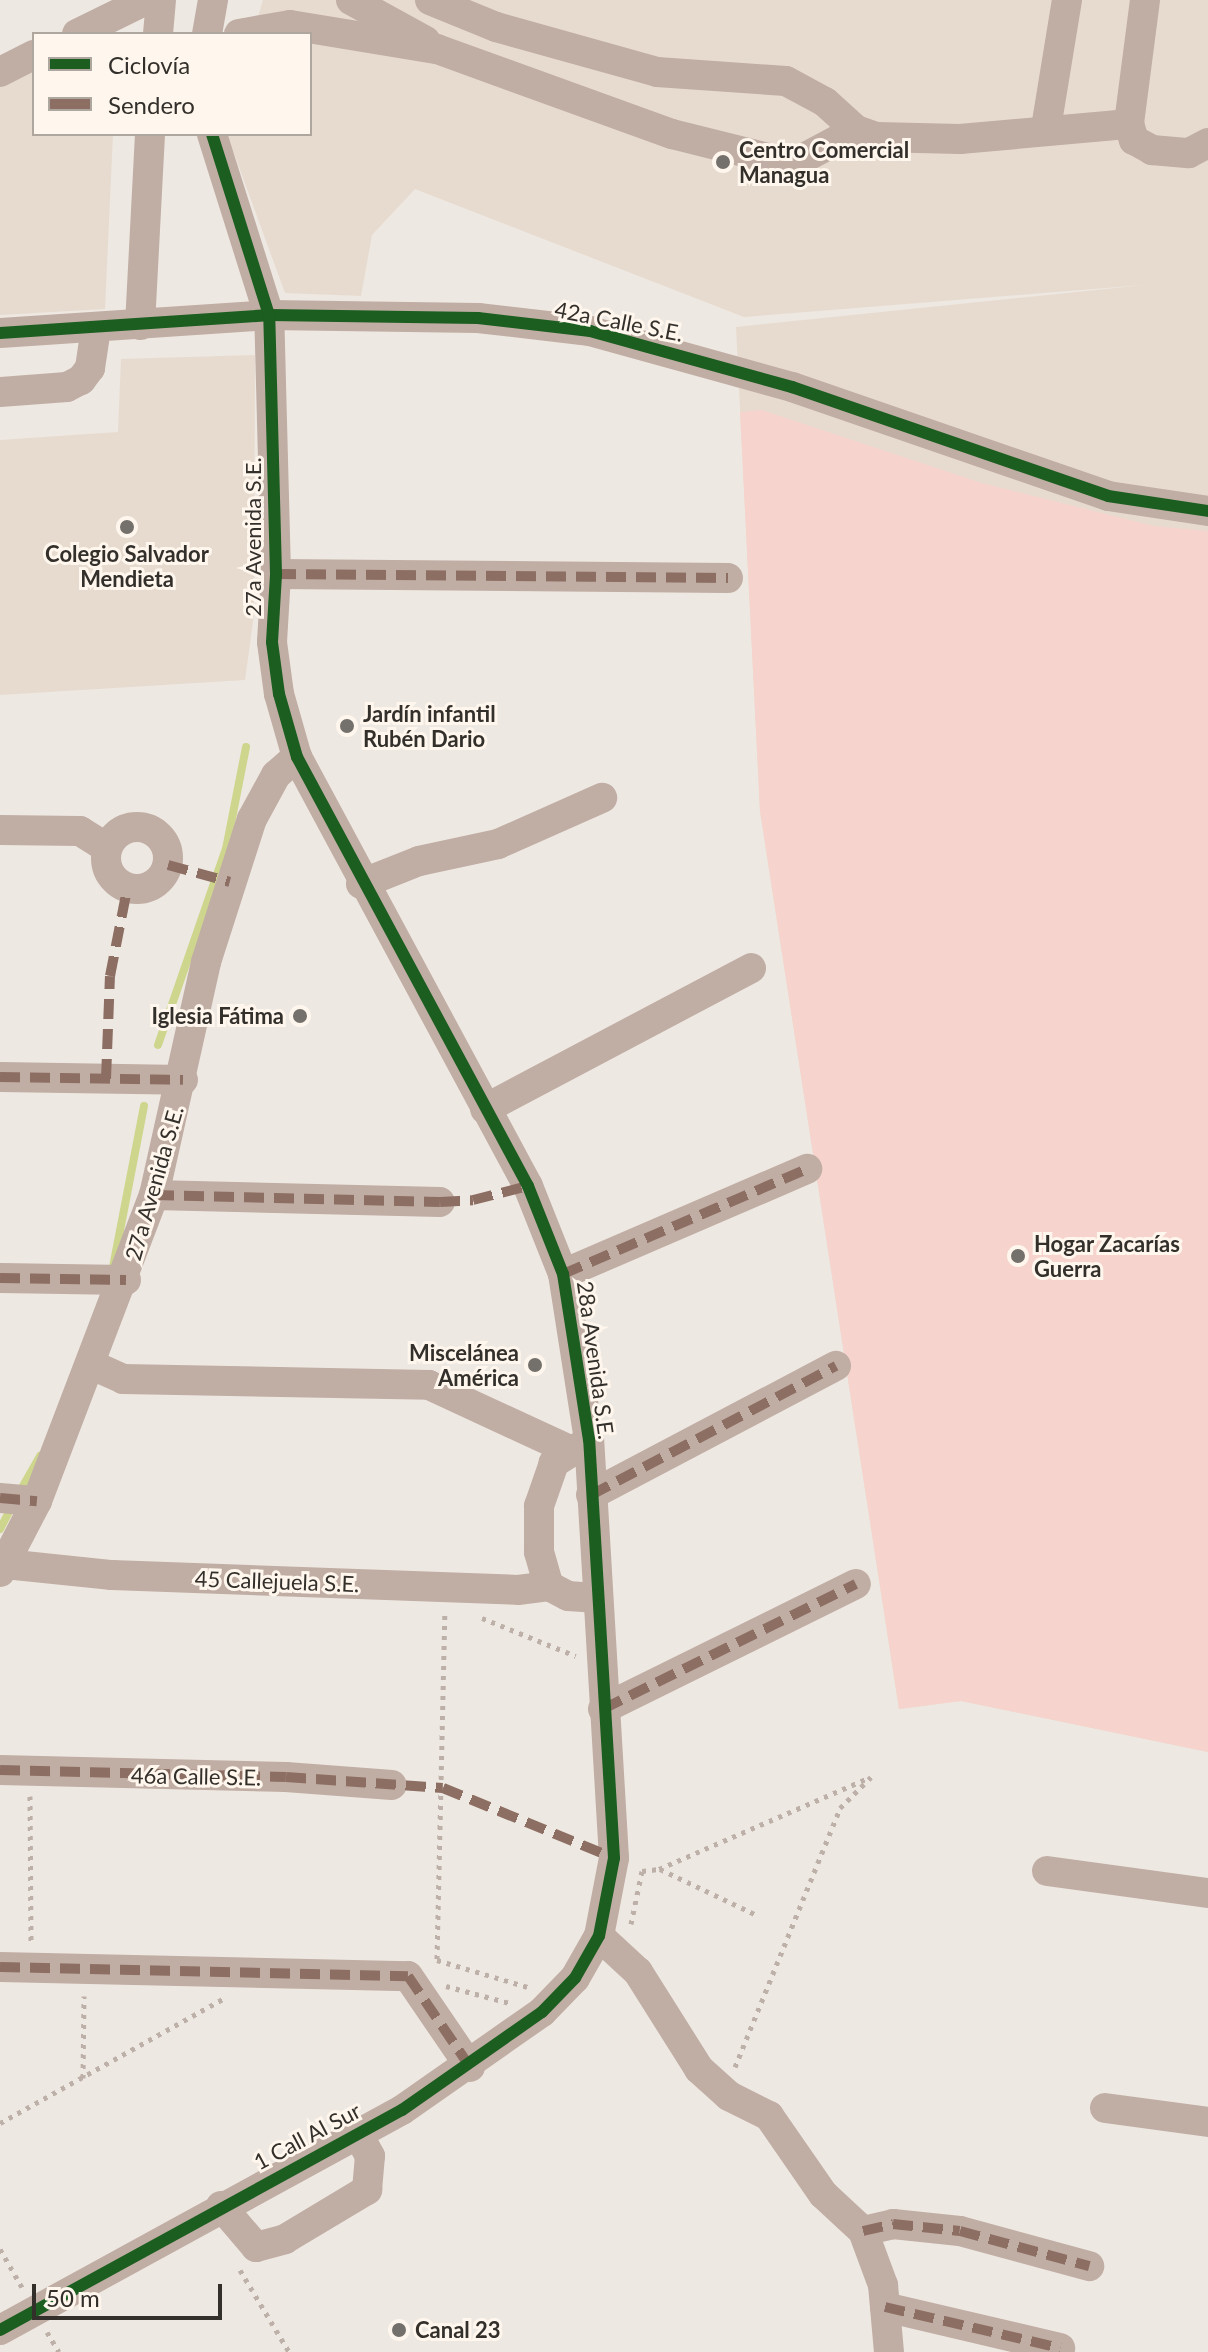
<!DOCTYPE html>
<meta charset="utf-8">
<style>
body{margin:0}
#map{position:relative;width:1208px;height:2352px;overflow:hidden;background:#eee8e2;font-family:Lato,sans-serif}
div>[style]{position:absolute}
.built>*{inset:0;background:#e7dbcf}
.green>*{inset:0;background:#f6d4cd}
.stream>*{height:8px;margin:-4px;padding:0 4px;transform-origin:4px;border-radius:4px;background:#ced68d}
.path>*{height:5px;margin-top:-2.5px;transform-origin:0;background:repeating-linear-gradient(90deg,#bdb0a8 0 4px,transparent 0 10px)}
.minor>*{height:30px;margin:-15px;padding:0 15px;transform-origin:15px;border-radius:15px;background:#c0ada4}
.minor>.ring{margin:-15px;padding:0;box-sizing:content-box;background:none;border:30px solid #c0ada4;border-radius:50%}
.quiet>*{height:10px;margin-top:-5px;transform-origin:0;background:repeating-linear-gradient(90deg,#8d6e63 0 20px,transparent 0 30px)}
.cycleway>*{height:12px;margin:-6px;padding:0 6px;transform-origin:6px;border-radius:6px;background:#1b5e20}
.dots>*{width:22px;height:22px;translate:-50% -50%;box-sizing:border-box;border:4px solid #fff7ed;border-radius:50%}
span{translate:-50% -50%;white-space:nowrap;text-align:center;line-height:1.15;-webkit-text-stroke:6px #fff7ed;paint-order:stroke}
.poi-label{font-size:22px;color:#332f2b;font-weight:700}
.left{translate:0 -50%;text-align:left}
.right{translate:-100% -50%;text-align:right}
.street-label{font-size:22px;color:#332f2b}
.legend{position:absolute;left:32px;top:32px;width:280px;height:104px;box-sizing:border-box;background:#fff7ed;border:2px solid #ada79f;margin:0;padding:10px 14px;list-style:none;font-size:24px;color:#332f2b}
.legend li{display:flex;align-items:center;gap:16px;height:40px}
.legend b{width:40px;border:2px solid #ada79f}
.scale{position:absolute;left:32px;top:2284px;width:190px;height:36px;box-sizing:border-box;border:4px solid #332f2b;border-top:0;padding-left:10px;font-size:24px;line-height:28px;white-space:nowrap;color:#332f2b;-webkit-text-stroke:6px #fff7ed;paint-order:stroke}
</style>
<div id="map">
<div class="built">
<i style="clip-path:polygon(263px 0,1208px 0,1208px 1752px,961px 1701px,899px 1709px,760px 811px,736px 327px,1144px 285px,744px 317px,415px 189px,372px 235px,361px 296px,285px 293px,227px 134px,310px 134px,310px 34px,253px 34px)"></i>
<i style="clip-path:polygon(34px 59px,34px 134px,113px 134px,105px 309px,0 315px,0 74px)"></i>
<i style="clip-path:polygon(255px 355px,254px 615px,245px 680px,0 695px,0 440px,118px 432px,121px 359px)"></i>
</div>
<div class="green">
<i style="clip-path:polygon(762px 410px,982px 483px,1154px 526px,1208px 531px,1208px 1752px,961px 1701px,899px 1709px,760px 811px,740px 412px)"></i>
</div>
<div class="stream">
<i style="left:158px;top:1045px;width:207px;rotate:-70.9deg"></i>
<i style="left:226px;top:849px;width:104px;rotate:-78.9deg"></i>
<i style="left:113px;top:1267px;width:164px;rotate:-79.1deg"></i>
<i style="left:19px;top:1493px;width:43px;rotate:-60.4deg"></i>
<i style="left:0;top:1529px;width:27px;rotate:-62deg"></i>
</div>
<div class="path">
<i style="left:482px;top:1618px;width:101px;rotate:22deg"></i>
<i style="left:30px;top:1796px;width:146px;rotate:89.6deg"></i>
<i style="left:660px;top:1869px;width:107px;rotate:25.4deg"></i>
<i style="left:642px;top:1871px;width:17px;rotate:-7deg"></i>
<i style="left:659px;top:1869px;width:226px;rotate:-23.5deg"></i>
<i style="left:631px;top:1924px;width:54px;rotate:-78.3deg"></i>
<i style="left:437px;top:1959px;width:346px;rotate:-88.7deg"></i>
<i style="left:437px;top:1960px;width:98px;rotate:16.6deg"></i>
<i style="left:446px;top:1986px;width:66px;rotate:14.9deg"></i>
<i style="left:735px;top:2067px;width:279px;rotate:-67.9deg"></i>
<i style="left:840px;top:1808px;width:44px;rotate:-45deg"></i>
<i style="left:83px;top:2078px;width:82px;rotate:-89.3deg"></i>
<i style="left:0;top:2123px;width:255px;rotate:-29.1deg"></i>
<i style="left:0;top:2249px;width:46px;rotate:60.1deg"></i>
<i style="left:240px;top:2270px;width:96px;rotate:59.1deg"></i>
<i style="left:47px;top:2332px;width:23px;rotate:59deg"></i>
</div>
<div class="minor">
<i style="left:351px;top:0;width:85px;rotate:28.7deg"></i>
<i style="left:430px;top:0;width:71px;rotate:22.2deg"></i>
<i style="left:496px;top:27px;width:167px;rotate:15.6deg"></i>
<i style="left:657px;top:72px;width:129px;rotate:4deg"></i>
<i style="left:786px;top:81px;width:44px;rotate:28.3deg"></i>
<i style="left:825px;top:102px;width:42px;rotate:42.1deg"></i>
<i style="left:856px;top:130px;width:21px;rotate:19deg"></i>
<i style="left:876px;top:137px;width:84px;rotate:1.4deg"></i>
<i style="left:960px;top:139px;width:170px;rotate:-5.1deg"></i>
<i style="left:1145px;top:0;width:125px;rotate:97.4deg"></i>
<i style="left:1129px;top:124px;width:17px;rotate:73deg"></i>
<i style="left:1134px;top:140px;width:21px;rotate:29deg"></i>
<i style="left:1152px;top:150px;width:37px;rotate:5deg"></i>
<i style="left:1189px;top:153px;width:21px;rotate:-28deg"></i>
<i style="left:77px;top:34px;width:77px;rotate:-26.2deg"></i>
<i style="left:158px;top:34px;width:34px;rotate:-85deg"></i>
<i style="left:207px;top:34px;width:35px;rotate:-80deg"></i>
<i style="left:239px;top:34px;width:52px;rotate:-10deg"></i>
<i style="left:290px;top:25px;width:149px;rotate:9.3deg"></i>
<i style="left:437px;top:49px;width:250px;rotate:19.9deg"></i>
<i style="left:672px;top:134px;width:99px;rotate:14deg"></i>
<i style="left:768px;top:158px;width:34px;rotate:2deg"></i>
<i style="left:802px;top:159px;width:61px;rotate:-28.2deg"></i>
<i style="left:0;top:72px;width:38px;rotate:-27deg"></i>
<i style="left:1046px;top:128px;width:130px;rotate:-80.7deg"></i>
<i style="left:140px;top:325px;width:191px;rotate:-87deg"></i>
<i style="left:0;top:333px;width:270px;rotate:-3.8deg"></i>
<i style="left:269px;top:315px;width:209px;rotate:0.8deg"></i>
<i style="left:478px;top:318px;width:113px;rotate:6.6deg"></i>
<i style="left:590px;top:331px;width:210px;rotate:15.5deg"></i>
<i style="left:792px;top:387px;width:334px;rotate:19deg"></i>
<i style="left:1108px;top:496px;width:101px;rotate:8.5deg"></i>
<i style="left:0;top:392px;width:67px;rotate:-4.3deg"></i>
<i style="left:67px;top:387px;width:16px;rotate:-27deg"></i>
<i style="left:81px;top:380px;width:15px;rotate:-53deg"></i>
<i style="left:90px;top:368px;width:40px;rotate:-81.5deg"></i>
<i style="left:276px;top:574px;width:452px;rotate:0.5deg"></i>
<i class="ring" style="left:106px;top:827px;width:32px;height:32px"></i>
<i style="left:0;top:830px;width:80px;rotate:0.7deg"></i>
<i style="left:80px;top:831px;width:31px;rotate:32deg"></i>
<i style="left:361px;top:884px;width:62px;rotate:-21.6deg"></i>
<i style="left:419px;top:861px;width:81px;rotate:-12.1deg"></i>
<i style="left:498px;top:844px;width:114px;rotate:-23.9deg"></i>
<i style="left:0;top:1077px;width:183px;rotate:0.9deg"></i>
<i style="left:485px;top:1109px;width:301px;rotate:-27.9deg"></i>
<i style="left:154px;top:1195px;width:286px;rotate:1.4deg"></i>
<i style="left:563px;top:1274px;width:266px;rotate:-23.3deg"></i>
<i style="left:0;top:1278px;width:126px;rotate:0.9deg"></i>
<i style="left:92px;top:1365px;width:34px;rotate:24deg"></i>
<i style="left:123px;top:1379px;width:306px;rotate:1.1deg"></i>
<i style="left:429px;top:1385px;width:157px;rotate:24.8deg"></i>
<i style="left:584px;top:1444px;width:36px;rotate:148deg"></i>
<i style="left:554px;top:1463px;width:46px;rotate:109.2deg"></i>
<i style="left:539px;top:1506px;width:46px;rotate:90deg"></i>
<i style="left:539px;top:1552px;width:35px;rotate:74deg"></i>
<i style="left:549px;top:1586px;width:21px;rotate:28deg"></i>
<i style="left:568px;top:1596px;width:30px;rotate:4deg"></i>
<i style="left:591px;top:1495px;width:277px;rotate:-27.8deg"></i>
<i style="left:0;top:1498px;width:37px;rotate:5deg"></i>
<i style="left:5px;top:1564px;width:108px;rotate:5.9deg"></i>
<i style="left:112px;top:1575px;width:406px;rotate:2.1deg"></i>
<i style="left:518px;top:1590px;width:31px;rotate:-7deg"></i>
<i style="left:0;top:1572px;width:80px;rotate:-62.5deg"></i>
<i style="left:37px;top:1501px;width:328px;rotate:-69.1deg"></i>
<i style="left:154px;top:1195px;width:239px;rotate:-77.4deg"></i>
<i style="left:206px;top:962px;width:150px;rotate:-72.2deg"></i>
<i style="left:252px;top:819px;width:50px;rotate:-61.4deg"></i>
<i style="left:276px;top:775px;width:28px;rotate:-41deg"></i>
<i style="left:603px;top:1709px;width:282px;rotate:-26.3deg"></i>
<i style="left:0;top:1770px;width:286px;rotate:1.4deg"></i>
<i style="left:286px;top:1777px;width:106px;rotate:4.3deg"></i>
<i style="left:1047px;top:1871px;width:162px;rotate:7.8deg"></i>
<i style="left:599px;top:1936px;width:53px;rotate:42.7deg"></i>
<i style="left:638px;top:1972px;width:115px;rotate:57.8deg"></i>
<i style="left:699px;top:2069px;width:40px;rotate:42deg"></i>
<i style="left:729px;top:2096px;width:45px;rotate:26.6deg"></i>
<i style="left:769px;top:2116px;width:95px;rotate:55.3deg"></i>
<i style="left:823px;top:2194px;width:54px;rotate:42.8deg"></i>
<i style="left:863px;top:2231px;width:58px;rotate:69.7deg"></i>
<i style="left:883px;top:2285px;width:67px;rotate:84.9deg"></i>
<i style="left:0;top:1967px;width:408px;rotate:1.3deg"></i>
<i style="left:408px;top:1976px;width:110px;rotate:55.7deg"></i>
<i style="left:1105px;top:2108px;width:104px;rotate:7.7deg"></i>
<i style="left:221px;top:2206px;width:54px;rotate:49.5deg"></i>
<i style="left:256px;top:2247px;width:30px;rotate:-15deg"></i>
<i style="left:285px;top:2239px;width:96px;rotate:-30.9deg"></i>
<i style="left:367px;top:2190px;width:34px;rotate:-85deg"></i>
<i style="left:370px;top:2156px;width:29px;rotate:-119deg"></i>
<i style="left:863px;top:2231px;width:31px;rotate:-13deg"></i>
<i style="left:893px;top:2224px;width:67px;rotate:6deg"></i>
<i style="left:960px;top:2231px;width:134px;rotate:15.2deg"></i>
<i style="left:885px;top:2307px;width:180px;rotate:13.2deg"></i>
<i style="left:0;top:2330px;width:458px;rotate:-28.7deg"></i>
<i style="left:402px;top:2110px;width:171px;rotate:-35deg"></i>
<i style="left:542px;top:2012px;width:47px;rotate:-45.9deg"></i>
<i style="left:575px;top:1978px;width:48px;rotate:-60.3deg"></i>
<i style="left:599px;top:1936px;width:79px;rotate:-79.1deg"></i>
<i style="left:614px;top:1858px;width:419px;rotate:-93.4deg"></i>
<i style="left:589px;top:1440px;width:168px;rotate:-98.9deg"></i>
<i style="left:563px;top:1274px;width:95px;rotate:-111.7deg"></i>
<i style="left:528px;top:1186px;width:487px;rotate:-118.3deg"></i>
<i style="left:297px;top:757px;width:66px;rotate:-105.9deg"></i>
<i style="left:279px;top:694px;width:52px;rotate:-97.7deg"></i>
<i style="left:272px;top:642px;width:68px;rotate:-86.6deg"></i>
<i style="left:276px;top:574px;width:259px;rotate:-91.5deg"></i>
<i style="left:269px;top:315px;width:190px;rotate:-107.5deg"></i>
</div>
<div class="quiet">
<i style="left:276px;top:574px;width:452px;rotate:0.5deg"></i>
<i style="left:168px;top:865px;width:64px;rotate:15.3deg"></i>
<i style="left:0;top:1077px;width:183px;rotate:0.9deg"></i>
<i style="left:106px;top:1079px;width:103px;rotate:-87.8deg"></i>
<i style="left:110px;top:976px;width:89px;rotate:-78.9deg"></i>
<i style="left:154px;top:1195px;width:286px;rotate:1.4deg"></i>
<i style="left:440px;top:1202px;width:33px;rotate:-3deg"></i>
<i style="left:473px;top:1200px;width:57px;rotate:-14.3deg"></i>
<i style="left:563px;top:1274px;width:266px;rotate:-23.3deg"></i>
<i style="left:0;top:1278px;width:126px;rotate:0.9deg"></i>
<i style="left:591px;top:1495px;width:277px;rotate:-27.8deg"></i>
<i style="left:0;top:1498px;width:37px;rotate:5deg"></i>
<i style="left:603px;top:1709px;width:282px;rotate:-26.3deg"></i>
<i style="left:0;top:1770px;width:286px;rotate:1.4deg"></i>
<i style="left:286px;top:1777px;width:157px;rotate:4deg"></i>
<i style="left:443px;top:1788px;width:185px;rotate:22.3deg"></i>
<i style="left:0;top:1967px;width:408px;rotate:1.3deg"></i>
<i style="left:408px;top:1976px;width:110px;rotate:55.7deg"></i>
<i style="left:863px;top:2231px;width:31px;rotate:-13deg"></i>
<i style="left:893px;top:2224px;width:67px;rotate:6deg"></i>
<i style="left:960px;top:2231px;width:134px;rotate:15.2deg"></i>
<i style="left:885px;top:2307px;width:180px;rotate:13.2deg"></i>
</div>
<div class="cycleway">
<i style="left:0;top:333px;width:270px;rotate:-3.8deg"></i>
<i style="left:269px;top:315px;width:209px;rotate:0.8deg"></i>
<i style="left:478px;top:318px;width:113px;rotate:6.6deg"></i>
<i style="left:590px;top:331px;width:210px;rotate:15.5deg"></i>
<i style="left:792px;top:387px;width:334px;rotate:19deg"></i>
<i style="left:1108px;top:496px;width:101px;rotate:8.5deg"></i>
<i style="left:0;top:2330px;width:458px;rotate:-28.7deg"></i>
<i style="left:402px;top:2110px;width:171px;rotate:-35deg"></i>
<i style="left:542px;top:2012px;width:47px;rotate:-45.9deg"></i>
<i style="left:575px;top:1978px;width:48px;rotate:-60.3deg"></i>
<i style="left:599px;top:1936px;width:79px;rotate:-79.1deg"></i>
<i style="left:614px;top:1858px;width:419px;rotate:-93.4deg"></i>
<i style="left:589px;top:1440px;width:168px;rotate:-98.9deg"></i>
<i style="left:563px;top:1274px;width:95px;rotate:-111.7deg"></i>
<i style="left:528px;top:1186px;width:487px;rotate:-118.3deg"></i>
<i style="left:297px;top:757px;width:66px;rotate:-105.9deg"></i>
<i style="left:279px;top:694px;width:52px;rotate:-97.7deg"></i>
<i style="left:272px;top:642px;width:68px;rotate:-86.6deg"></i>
<i style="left:276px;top:574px;width:259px;rotate:-91.5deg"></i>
<i style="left:269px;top:315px;width:190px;rotate:-107.5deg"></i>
</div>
<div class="dots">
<i style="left:723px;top:162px;background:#74706b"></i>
<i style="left:127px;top:527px;background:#74706b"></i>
<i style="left:347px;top:726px;background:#74706b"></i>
<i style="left:300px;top:1016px;background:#74706b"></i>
<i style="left:1018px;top:1256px;background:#74706b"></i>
<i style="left:535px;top:1365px;background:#74706b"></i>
<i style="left:399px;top:2330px;background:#74706b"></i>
</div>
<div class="poi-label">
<span class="left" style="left:739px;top:162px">Centro Comercial<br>Managua</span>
<span style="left:127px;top:566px">Colegio Salvador<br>Mendieta</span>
<span class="left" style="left:363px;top:726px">Jardín infantil<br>Rubén Dario</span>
<span class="right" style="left:284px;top:1016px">Iglesia Fátima</span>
<span class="left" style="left:1034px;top:1256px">Hogar Zacarías<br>Guerra</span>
<span class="right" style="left:519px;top:1365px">Miscelánea<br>América</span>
<span class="left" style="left:415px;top:2330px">Canal 23</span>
</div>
<div class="street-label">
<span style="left:619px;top:321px;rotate:11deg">42a Calle S.E.</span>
<span style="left:253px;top:537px;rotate:-90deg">27a Avenida S.E.</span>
<span style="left:154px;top:1183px;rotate:-74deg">27a Avenida S.E.</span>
<span style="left:596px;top:1360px;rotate:82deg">28a Avenida S.E.</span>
<span style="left:277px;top:1581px;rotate:2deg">45 Callejuela S.E.</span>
<span style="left:196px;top:1776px;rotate:1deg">46a Calle S.E.</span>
<span style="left:307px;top:2136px;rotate:-28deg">1 Call Al Sur</span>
</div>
<ul class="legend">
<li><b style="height:10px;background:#1b5e20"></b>Ciclovía</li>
<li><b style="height:10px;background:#8d6e63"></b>Sendero</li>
</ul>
<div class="scale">50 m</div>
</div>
